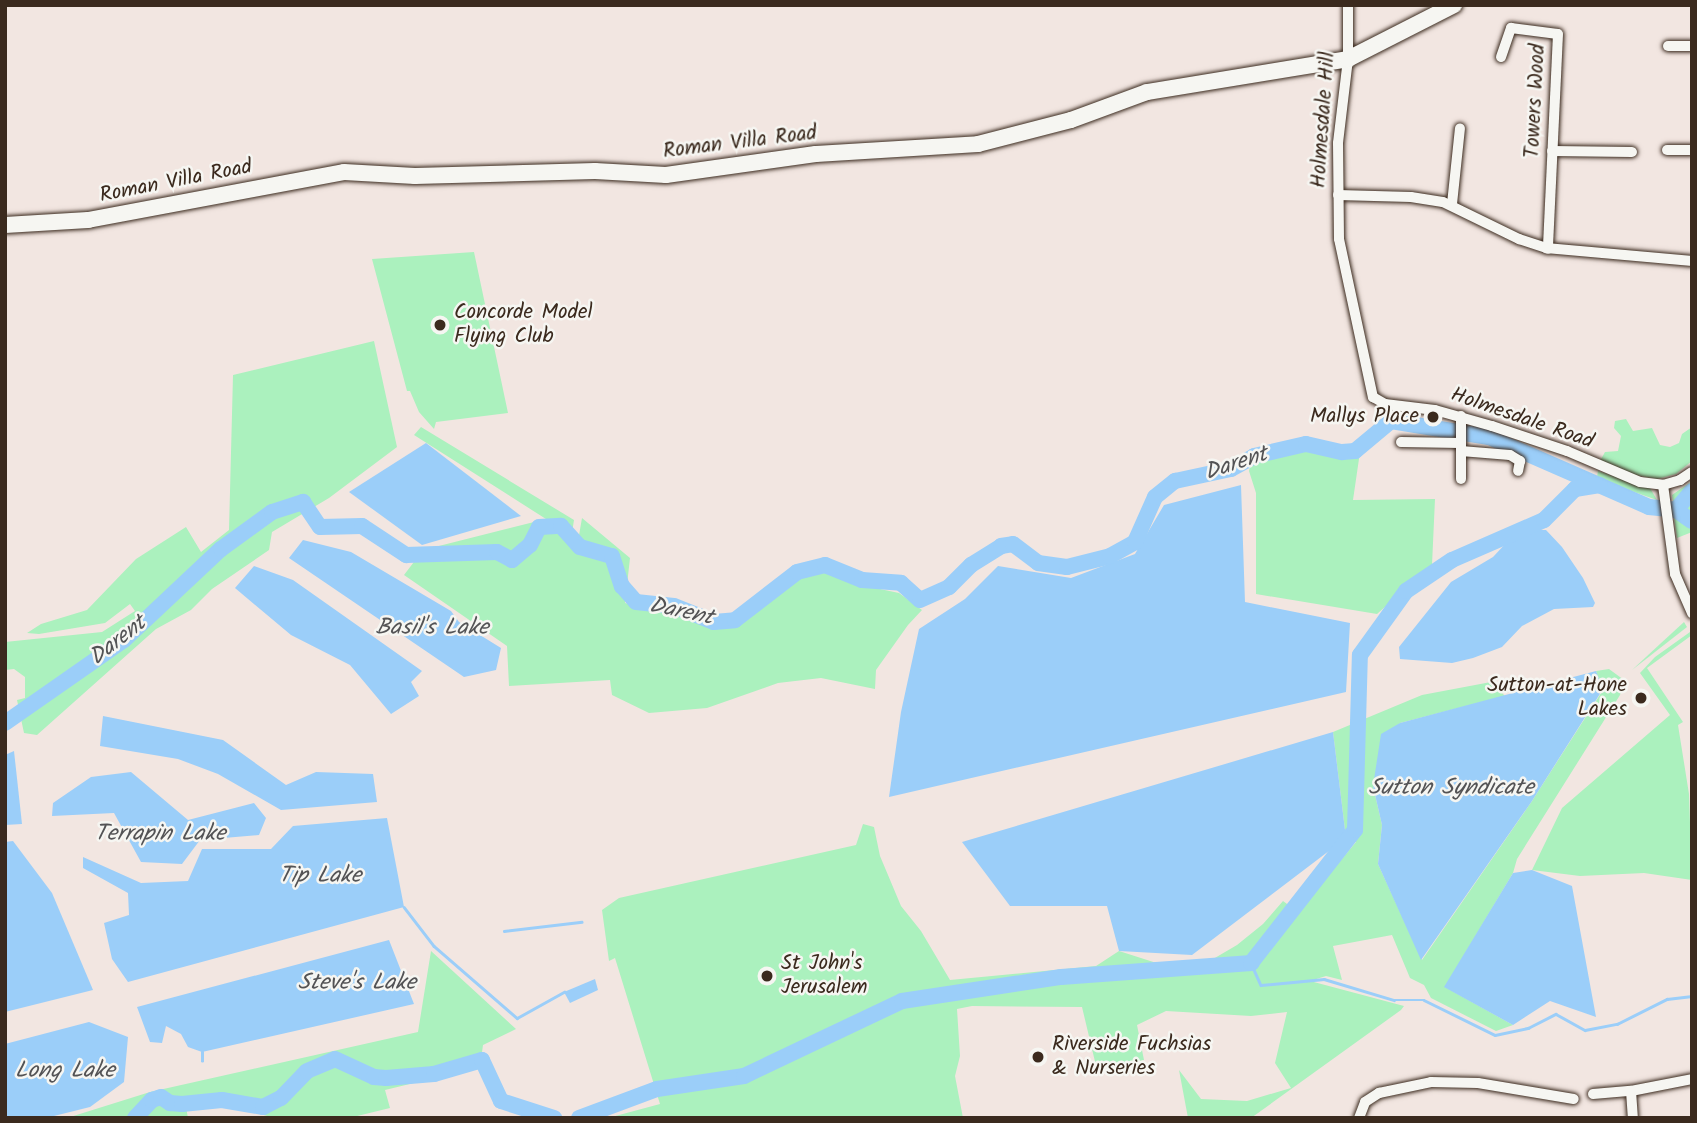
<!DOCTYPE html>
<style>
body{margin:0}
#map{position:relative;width:1697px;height:1123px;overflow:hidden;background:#f2e6e1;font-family:Kalam,sans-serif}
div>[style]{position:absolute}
.green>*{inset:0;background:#abf1be}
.water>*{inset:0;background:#9bcef9}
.stream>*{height:2.5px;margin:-1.25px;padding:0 1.25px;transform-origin:1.25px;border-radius:1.25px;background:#9bcef9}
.river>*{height:16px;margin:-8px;padding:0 8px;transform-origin:8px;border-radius:8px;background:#9bcef9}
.roads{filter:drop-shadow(0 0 2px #3b2a1e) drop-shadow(0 0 2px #3b2a1e)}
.street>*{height:10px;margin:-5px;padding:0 5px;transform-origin:5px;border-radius:5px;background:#f6f6f2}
.secondary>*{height:16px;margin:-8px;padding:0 8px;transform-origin:8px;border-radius:8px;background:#f6f6f2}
.dots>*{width:19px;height:19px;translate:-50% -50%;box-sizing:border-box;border:4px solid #f6f6f2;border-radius:50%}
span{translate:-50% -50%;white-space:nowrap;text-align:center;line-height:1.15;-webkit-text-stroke:5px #f6f6f2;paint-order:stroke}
.street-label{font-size:21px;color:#3b2a1e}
.poi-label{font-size:21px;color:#3b2a1e}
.left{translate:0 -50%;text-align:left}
.right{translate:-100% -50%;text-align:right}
.water-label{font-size:23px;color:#535355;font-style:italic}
.frame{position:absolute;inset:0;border:7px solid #3b2a1e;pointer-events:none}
</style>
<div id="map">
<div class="green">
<i style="clip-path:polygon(474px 252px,508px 413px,436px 422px,434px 429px,419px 412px,410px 391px,407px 391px,372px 259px)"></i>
<i style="clip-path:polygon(374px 341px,397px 447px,329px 498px,272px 532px,269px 550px,212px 589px,191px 610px,156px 629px,37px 735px,24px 733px,17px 700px,25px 698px,25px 677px,14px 669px,5px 670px,5px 642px,102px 632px,135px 611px,130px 604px,105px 623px,39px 634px,27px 633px,41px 624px,87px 610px,136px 559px,186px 527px,201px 552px,229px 530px,233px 375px)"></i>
<i style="clip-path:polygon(1626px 419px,1633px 431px,1652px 428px,1660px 445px,1670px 447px,1679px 443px,1682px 434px,1692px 427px,1692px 461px,1676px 474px,1657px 479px,1630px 474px,1600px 461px,1605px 452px,1618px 451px,1621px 436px,1614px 428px,1615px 421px)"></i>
<i style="clip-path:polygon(421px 427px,574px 520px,571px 539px,577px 547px,582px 518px,630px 558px,625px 603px,717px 626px,747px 617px,800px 574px,828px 573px,856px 584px,899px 593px,922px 610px,908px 625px,876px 670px,875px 689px,821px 678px,778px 683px,707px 708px,649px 713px,612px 695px,610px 680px,509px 686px,507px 646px,404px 575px,423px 550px,546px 519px,414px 435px)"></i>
<i style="clip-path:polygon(1306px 448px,1335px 454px,1360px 452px,1353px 500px,1435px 499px,1432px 565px,1377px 614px,1256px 594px,1256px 493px,1249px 471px,1251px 462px)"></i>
<i style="clip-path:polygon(1598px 471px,1650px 488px,1657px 500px,1614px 485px,1597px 477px)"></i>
<i style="clip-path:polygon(1692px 481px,1692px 532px,1677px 538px,1674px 518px,1681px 517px,1689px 503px,1687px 500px,1673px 501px,1672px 495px)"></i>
<i style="clip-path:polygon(1684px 622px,1687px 627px,1632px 670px,1660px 644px)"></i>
<i style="clip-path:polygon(1690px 632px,1692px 635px,1647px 668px,1683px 722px,1678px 725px,1689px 794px,1692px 880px,1644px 873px,1580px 876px,1532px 870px,1562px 808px,1670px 715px,1640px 673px,1655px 657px)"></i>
<i style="clip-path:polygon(1609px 669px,1624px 680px,1620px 695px,1517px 859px,1513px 873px,1445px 987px,1513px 1025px,1496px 1031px,1431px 998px,1424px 985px,1410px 978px,1392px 935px,1333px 946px,1342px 980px,1326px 976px,1310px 981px,1404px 1006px,1401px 1010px,1251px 1118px,1188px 1118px,1179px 1070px,1201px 1099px,1247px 1101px,1291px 1088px,1275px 1063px,1287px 1012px,1251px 1016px,1166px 1011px,1137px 1025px,1144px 1060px,1097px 1070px,1082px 1007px,972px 1006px,957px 1009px,960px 1056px,955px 1076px,963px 1118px,608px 1118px,660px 1104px,615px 958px,609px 961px,602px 910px,619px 898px,856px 845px,863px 824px,874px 827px,880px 856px,901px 906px,921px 931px,950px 980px,1096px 966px,1119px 951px,1169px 967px,1208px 962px,1237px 945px,1263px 924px,1283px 901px,1298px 912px,1356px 842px,1346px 838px,1333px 732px,1422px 695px,1491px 682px,1505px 696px,1400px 723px,1373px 786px,1382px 825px,1378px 864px,1422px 960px,1532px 801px,1603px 690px,1596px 671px)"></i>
<i style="clip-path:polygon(431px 951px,516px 1029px,483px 1045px,480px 1067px,385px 1090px,390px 1108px,349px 1118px,275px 1118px,219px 1103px,186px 1107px,188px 1118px,67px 1118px,150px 1092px,418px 1032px)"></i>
</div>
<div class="water">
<i style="clip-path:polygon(426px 443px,521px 516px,422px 545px,349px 492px)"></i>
<i style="clip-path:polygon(1241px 485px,1245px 602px,1350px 623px,1346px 692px,889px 797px,901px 712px,919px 629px,965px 599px,998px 566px,1071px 578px,1135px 554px,1164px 505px)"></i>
<i style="clip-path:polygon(1534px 530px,1546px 530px,1562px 547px,1583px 578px,1595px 603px,1593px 607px,1554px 609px,1522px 626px,1502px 647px,1473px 658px,1452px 663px,1400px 659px,1399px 647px,1451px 582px,1493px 557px,1508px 541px)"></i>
<i style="clip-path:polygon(303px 540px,351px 552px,451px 611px,459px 622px,501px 648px,496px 670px,464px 677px,289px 558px)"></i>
<i style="clip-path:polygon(254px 566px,293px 580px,422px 671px,411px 682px,419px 696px,391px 714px,350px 665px,291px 635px,235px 588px)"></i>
<i style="clip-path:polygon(1596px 671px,1603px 689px,1532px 801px,1421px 960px,1378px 864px,1382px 825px,1373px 786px,1381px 734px,1400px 723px)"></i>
<i style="clip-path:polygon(103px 716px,223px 740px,286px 785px,316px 772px,373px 774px,377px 802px,281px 810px,218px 774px,178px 759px,100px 746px)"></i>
<i style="clip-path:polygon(1333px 732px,1346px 838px,1192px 955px,1119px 951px,1107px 906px,1010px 906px,962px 842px)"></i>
<i style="clip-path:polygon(14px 751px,22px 824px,5px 825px,5px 755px)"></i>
<i style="clip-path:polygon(131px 772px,188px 820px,254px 803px,266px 818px,259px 835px,200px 840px,182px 864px,141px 862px,114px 813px,52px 816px,53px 803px,91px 777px)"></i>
<i style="clip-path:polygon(387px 818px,404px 907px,128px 982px,112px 959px,104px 923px,129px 915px,128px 893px,83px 868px,83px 857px,141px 883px,188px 881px,202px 849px,271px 849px,293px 826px)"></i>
<i style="clip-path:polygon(13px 841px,52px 893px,93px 990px,5px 1012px,5px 842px)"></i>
<i style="clip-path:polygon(1532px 870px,1572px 886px,1596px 1017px,1550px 1001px,1513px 1025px,1444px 987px,1513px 873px)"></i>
<i style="clip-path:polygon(389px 940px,414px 1004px,202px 1052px,188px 1047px,181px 1034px,166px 1026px,162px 1043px,150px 1042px,137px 1007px)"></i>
<i style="clip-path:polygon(595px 979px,598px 990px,570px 1003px,564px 992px)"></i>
<i style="clip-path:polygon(89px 1022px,128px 1037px,124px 1082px,90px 1107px,46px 1118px,5px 1118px,5px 1044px)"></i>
</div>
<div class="stream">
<i style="left:404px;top:907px;width:49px;rotate:52.4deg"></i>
<i style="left:434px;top:946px;width:110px;rotate:40.9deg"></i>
<i style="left:517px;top:1018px;width:54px;rotate:-29deg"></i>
<i style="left:504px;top:931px;width:78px;rotate:-6.7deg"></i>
<i style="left:1251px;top:963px;width:24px;rotate:66deg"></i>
<i style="left:1261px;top:985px;width:63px;rotate:-5.4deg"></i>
<i style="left:1324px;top:979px;width:73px;rotate:16.7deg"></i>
<i style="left:1394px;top:1000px;width:30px"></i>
<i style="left:1424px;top:1000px;width:79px;rotate:26.2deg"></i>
<i style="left:1495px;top:1035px;width:34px;rotate:-12deg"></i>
<i style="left:1528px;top:1028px;width:31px;rotate:-27deg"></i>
<i style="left:1556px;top:1014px;width:33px;rotate:29deg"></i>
<i style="left:1585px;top:1030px;width:33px;rotate:-11deg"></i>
<i style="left:1617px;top:1024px;width:56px;rotate:-26.6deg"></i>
<i style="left:1667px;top:999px;width:25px;rotate:-7deg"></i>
<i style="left:202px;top:1061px;width:9px;rotate:-90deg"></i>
</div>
<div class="river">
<i style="left:1676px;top:510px;width:25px;rotate:-50deg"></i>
<i style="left:5px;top:723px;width:145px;rotate:-34.9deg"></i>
<i style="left:124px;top:640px;width:133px;rotate:-43.2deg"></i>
<i style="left:221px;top:549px;width:63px;rotate:-36deg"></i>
<i style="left:272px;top:512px;width:33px;rotate:-18deg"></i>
<i style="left:303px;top:502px;width:30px;rotate:56deg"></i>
<i style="left:320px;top:527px;width:42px;rotate:-1.4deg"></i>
<i style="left:362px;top:526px;width:53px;rotate:33.4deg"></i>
<i style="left:406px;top:555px;width:91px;rotate:-1.9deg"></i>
<i style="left:497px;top:552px;width:17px;rotate:28deg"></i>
<i style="left:512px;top:560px;width:23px;rotate:-40deg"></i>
<i style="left:530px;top:545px;width:20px;rotate:-63deg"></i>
<i style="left:539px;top:527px;width:22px;rotate:-3deg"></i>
<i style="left:561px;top:526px;width:28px;rotate:48deg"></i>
<i style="left:580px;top:547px;width:33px;rotate:16deg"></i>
<i style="left:612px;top:556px;width:32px;rotate:72deg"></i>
<i style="left:622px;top:586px;width:21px;rotate:49deg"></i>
<i style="left:636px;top:602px;width:38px;rotate:6deg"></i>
<i style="left:674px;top:606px;width:43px;rotate:21.8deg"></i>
<i style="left:714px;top:622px;width:21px;rotate:-5deg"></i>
<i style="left:735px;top:620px;width:78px;rotate:-37.7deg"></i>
<i style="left:797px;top:572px;width:29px;rotate:-14deg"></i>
<i style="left:825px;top:565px;width:40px;rotate:22deg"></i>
<i style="left:862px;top:580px;width:39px;rotate:4deg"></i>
<i style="left:901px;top:583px;width:25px;rotate:42deg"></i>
<i style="left:920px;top:600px;width:32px;rotate:-24deg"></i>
<i style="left:949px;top:587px;width:31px;rotate:-45deg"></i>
<i style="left:971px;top:565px;width:36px;rotate:-32deg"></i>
<i style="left:1001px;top:546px;width:12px;rotate:-9deg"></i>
<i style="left:1013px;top:544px;width:31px;rotate:37deg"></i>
<i style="left:1038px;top:563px;width:29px;rotate:8deg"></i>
<i style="left:1067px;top:567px;width:44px;rotate:-14.3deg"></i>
<i style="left:1110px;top:556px;width:29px;rotate:-29deg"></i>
<i style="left:1135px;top:542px;width:49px;rotate:-66deg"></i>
<i style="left:1155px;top:497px;width:26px;rotate:-39deg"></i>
<i style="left:1175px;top:481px;width:57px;rotate:-12.1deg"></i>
<i style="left:1231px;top:469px;width:26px;rotate:-29deg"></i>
<i style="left:1254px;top:456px;width:53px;rotate:-13deg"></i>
<i style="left:1306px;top:444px;width:37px;rotate:13deg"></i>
<i style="left:1342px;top:452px;width:13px;rotate:-4deg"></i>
<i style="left:1355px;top:451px;width:47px;rotate:-39.8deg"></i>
<i style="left:1391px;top:421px;width:99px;rotate:9.3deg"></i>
<i style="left:1489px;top:437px;width:175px;rotate:23.6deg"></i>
<i style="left:1649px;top:507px;width:27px;rotate:6deg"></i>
<i style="left:1676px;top:510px;width:19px;rotate:35deg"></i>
<i style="left:135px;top:1118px;width:25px;rotate:-47deg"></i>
<i style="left:152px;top:1100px;width:9px;rotate:-18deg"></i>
<i style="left:161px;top:1097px;width:11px;rotate:34deg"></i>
<i style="left:170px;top:1103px;width:12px;rotate:5deg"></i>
<i style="left:182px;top:1104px;width:40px;rotate:-5.7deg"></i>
<i style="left:222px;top:1100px;width:42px;rotate:9.7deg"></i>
<i style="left:263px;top:1107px;width:20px;rotate:-27deg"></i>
<i style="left:281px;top:1098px;width:37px;rotate:-46deg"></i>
<i style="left:307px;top:1071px;width:30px;rotate:-23deg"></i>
<i style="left:335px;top:1059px;width:43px;rotate:24.8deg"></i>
<i style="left:374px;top:1077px;width:12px;rotate:5deg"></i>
<i style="left:386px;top:1078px;width:48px;rotate:-4.8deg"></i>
<i style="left:434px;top:1074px;width:50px;rotate:-16.3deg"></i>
<i style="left:482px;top:1060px;width:45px;rotate:65.1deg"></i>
<i style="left:501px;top:1101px;width:56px;rotate:17.8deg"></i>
<i style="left:579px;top:1118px;width:83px;rotate:-20.4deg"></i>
<i style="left:657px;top:1089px;width:88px;rotate:-8.5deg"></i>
<i style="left:744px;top:1076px;width:175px;rotate:-25.4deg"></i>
<i style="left:902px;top:1001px;width:161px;rotate:-8.6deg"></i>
<i style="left:1061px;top:977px;width:191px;rotate:-4.2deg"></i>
<i style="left:1251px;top:963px;width:169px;rotate:-52deg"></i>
<i style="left:1355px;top:830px;width:175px;rotate:-88.4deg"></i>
<i style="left:1360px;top:655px;width:79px;rotate:-54.3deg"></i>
<i style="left:1406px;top:591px;width:55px;rotate:-34deg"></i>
<i style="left:1452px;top:560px;width:100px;rotate:-23.5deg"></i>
<i style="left:1544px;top:520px;width:44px;rotate:-45deg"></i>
<i style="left:1575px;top:489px;width:25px;rotate:-9deg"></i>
</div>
<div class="roads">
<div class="street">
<i style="left:1348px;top:5px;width:54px;rotate:90deg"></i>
<i style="left:1348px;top:59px;width:85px;rotate:96.8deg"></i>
<i style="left:1338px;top:143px;width:96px;rotate:89.4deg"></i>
<i style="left:1339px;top:239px;width:162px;rotate:77.9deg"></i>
<i style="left:1373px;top:397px;width:14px;rotate:30deg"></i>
<i style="left:1385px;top:404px;width:50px;rotate:6.8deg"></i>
<i style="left:1435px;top:410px;width:59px;rotate:15.7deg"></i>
<i style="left:1492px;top:426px;width:79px;rotate:18.4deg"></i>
<i style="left:1567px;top:451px;width:79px;rotate:23deg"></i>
<i style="left:1640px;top:482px;width:23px;rotate:7deg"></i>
<i style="left:1663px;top:485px;width:18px;rotate:-16deg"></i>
<i style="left:1680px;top:480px;width:14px;rotate:-34deg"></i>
<i style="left:1668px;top:46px;width:24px"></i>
<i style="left:1501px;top:57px;width:31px;rotate:-71deg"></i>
<i style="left:1511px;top:28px;width:47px;rotate:7.3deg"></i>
<i style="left:1558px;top:34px;width:215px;rotate:92.7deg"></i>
<i style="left:1667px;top:150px;width:25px"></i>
<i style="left:1552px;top:151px;width:80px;rotate:0.7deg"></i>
<i style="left:1338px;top:195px;width:73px;rotate:1.6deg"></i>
<i style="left:1411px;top:197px;width:32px;rotate:9deg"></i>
<i style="left:1443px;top:202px;width:85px;rotate:26deg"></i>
<i style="left:1519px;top:239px;width:28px;rotate:18deg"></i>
<i style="left:1546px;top:248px;width:147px;rotate:5.1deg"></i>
<i style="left:1452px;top:204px;width:76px;rotate:-84deg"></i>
<i style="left:1401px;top:442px;width:59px;rotate:1deg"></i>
<i style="left:1461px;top:451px;width:49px;rotate:4.7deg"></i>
<i style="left:1510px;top:455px;width:12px;rotate:31deg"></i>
<i style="left:1520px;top:461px;width:10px;rotate:101deg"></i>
<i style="left:1461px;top:479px;width:63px;rotate:-90deg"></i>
<i style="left:1663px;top:485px;width:90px;rotate:82.3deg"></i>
<i style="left:1675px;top:574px;width:43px;rotate:66.4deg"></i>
<i style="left:1631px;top:1091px;width:27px;rotate:86deg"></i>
<i style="left:1593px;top:1094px;width:38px;rotate:-5deg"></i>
<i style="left:1631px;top:1091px;width:62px;rotate:-11.1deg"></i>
<i style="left:1359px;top:1118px;width:17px;rotate:-69deg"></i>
<i style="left:1365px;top:1102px;width:17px;rotate:-33deg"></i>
<i style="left:1379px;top:1093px;width:53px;rotate:-11.9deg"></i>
<i style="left:1431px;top:1082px;width:47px;rotate:1.2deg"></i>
<i style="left:1478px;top:1083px;width:97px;rotate:9.5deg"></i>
</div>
<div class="secondary">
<i style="left:5px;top:225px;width:83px;rotate:-3.4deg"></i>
<i style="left:88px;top:220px;width:260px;rotate:-10.6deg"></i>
<i style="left:344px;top:172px;width:71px;rotate:3.2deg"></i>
<i style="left:415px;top:176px;width:180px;rotate:-1.6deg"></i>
<i style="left:595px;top:171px;width:71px;rotate:3.2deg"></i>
<i style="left:666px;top:175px;width:151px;rotate:-8deg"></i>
<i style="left:816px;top:154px;width:162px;rotate:-3.5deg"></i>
<i style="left:978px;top:144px;width:96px;rotate:-14.5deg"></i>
<i style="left:1071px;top:120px;width:81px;rotate:-20.2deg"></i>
<i style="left:1147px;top:92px;width:204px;rotate:-9.3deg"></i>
<i style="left:1348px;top:59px;width:119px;rotate:-27deg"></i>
</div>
</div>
<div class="dots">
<i style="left:440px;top:325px;background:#3b2a1e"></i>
<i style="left:1433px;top:417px;background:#3b2a1e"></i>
<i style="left:1641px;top:698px;background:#3b2a1e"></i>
<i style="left:767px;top:976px;background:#3b2a1e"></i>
<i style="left:1038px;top:1057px;background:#3b2a1e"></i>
</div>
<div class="street-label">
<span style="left:1536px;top:101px;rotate:-87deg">Towers Wood</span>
<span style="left:1324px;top:120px;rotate:-86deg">Holmesdale Hill</span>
<span style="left:740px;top:143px;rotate:-7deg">Roman Villa Road</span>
<span style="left:176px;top:182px;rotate:-11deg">Roman Villa Road</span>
<span style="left:1522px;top:419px;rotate:19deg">Holmesdale Road</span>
</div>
<div class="poi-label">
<span class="left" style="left:454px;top:325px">Concorde Model<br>Flying Club</span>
<span class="right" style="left:1419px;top:417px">Mallys Place</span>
<span class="right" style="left:1627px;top:698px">Sutton-at-Hone<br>Lakes</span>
<span class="left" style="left:781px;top:976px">St John's<br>Jerusalem</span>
<span class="left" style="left:1052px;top:1057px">Riverside Fuchsias<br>&amp; Nurseries</span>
</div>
<div class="water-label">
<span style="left:1236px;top:464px;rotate:-18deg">Darent</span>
<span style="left:681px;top:612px;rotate:12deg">Darent</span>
<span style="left:432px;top:628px">Basil's Lake</span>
<span style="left:118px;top:641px;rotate:-38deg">Darent</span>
<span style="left:1451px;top:788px">Sutton Syndicate</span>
<span style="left:160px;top:834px">Terrapin Lake</span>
<span style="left:320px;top:876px">Tip Lake</span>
<span style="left:357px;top:983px">Steve's Lake</span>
<span style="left:65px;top:1071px">Long Lake</span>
</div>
<div class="frame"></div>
</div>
